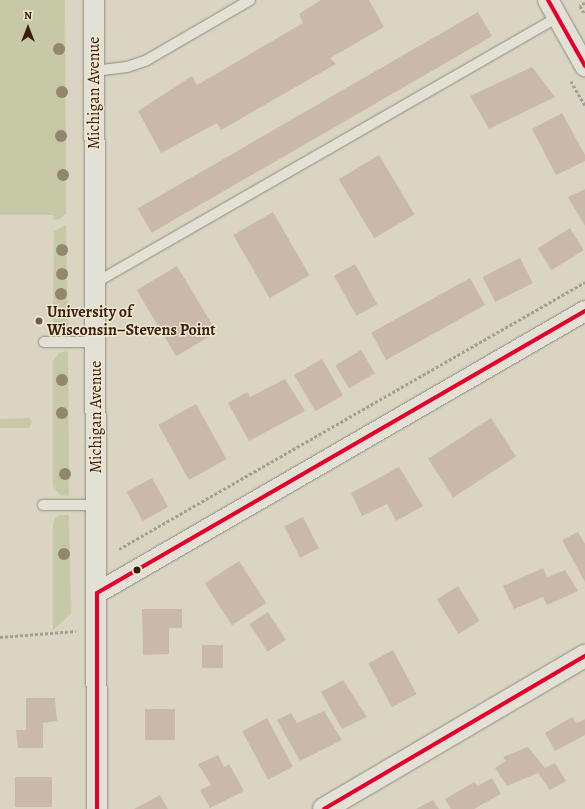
<!DOCTYPE html>
<meta charset="utf-8">
<style>
body{margin:0}
#map{position:relative;width:585px;height:809px;overflow:hidden;background:#dad5c2;font-family:Alegreya,serif}
div>[style]{position:absolute}
.green>*{inset:0;background:#c7c8a5}
.building>*{inset:0;background:#cab9aa;transform-origin:0 0}
.path>*{height:2.5px;margin-top:-1.25px;transform-origin:0;background:repeating-linear-gradient(90deg,#a49f95 0 3px,transparent 0 5px)}
.roads{filter:drop-shadow(0 0 1px #918a7d) drop-shadow(0 0 1px #918a7d)}
.lane>*{height:10px;margin:-5px;padding:0 5px;transform-origin:5px;border-radius:5px;background:#e3e0d6}
.street>*{height:20px;margin:-10px;padding:0 10px;transform-origin:10px;border-radius:10px;background:#e3e0d6}
.secondary>*{height:22px;margin:-11px;padding:0 11px;transform-origin:11px;border-radius:11px;background:#e3e0d6}
.bus-1>*{height:4px;margin:-2px;padding:0 2px;transform-origin:2px;border-radius:2px;background:#e4002b}
.trees>*{width:12px;height:12px;margin:-6px;border-radius:50%;background:#94866e}
.dots>*{width:11px;height:11px;translate:-50% -50%;box-sizing:border-box;border:2px solid #eee7d1;border-radius:50%}
span{translate:-50% -50%;white-space:nowrap;text-align:center;line-height:1.15;-webkit-text-stroke:3px #eee7d1;paint-order:stroke}
.street-label{font-size:16px;color:#3c1d09}
.poi-label{font-size:16px;color:#3c1d09;font-weight:700}
.left{translate:0 -50%;text-align:left}
.north{position:absolute;left:8px;top:8px;width:40px;height:40px;-webkit-text-stroke:3px #eee7d1;paint-order:stroke;rotate:0deg;font-size:11px;font-weight:700;line-height:16px;text-align:center;color:#3c1d09}
.north::after{content:'';display:block;margin:auto;width:14px;height:18px;background:#3c1d09;clip-path:polygon(50% 0,100% 100%,50% 72%,0 100%)}
</style>
<div id="map">
<div class="green">
<i style="clip-path:polygon(0 0,65px 0,66px 214px,60px 219px,54px 220px,53px 215px,0 215px)"></i>
<i style="clip-path:polygon(66px 225px,68px 332px,59px 331px,53px 323px,54px 231px)"></i>
<i style="clip-path:polygon(68px 351px,69px 496px,60px 495px,53px 486px,53px 361px,59px 353px)"></i>
<i style="clip-path:polygon(29px 418px,32px 421px,29px 428px,0 428px,0 419px)"></i>
<i style="clip-path:polygon(60px 515px,69px 515px,71px 614px,53px 630px,53px 525px,55px 518px)"></i>
</div>
<div class="building">
<i style="clip-path:polygon(321px 0,369px 0,384px 27px,330px 58px,336px 64px,221px 130px,217px 123px,161px 153px,138px 111px,192px 76px,197px 85px,303px 23px,299px 14px)"></i>
<i style="left:478px;top:12px;width:28px;height:393px;rotate:60deg"></i>
<i style="clip-path:polygon(532px 67px,555px 97px,489px 129px,470px 96px)"></i>
<i style="clip-path:polygon(562px 113px,585px 155px,585px 161px,556px 175px,532px 129px)"></i>
<i style="left:379px;top:155px;width:69px;height:47px;rotate:59deg"></i>
<i style="clip-path:polygon(585px 189px,585px 226px,568px 197px)"></i>
<i style="left:273px;top:212px;width:73px;height:46px;rotate:60deg"></i>
<i style="left:570px;top:228px;width:26px;height:38px;rotate:58deg"></i>
<i style="left:520px;top:258px;width:28px;height:42px;rotate:63deg"></i>
<i style="left:355px;top:264px;width:46px;height:24px;rotate:61deg"></i>
<i style="left:177px;top:266px;width:77px;height:47px;rotate:59deg"></i>
<i style="left:470px;top:278px;width:31px;height:113px;rotate:61deg"></i>
<i style="left:361px;top:350px;width:27px;height:30px;rotate:59deg"></i>
<i style="left:322px;top:359px;width:42px;height:32px;rotate:60deg"></i>
<i style="clip-path:polygon(285px 379px,305px 411px,249px 441px,228px 403px,247px 392px,250px 397px)"></i>
<i style="left:196px;top:404px;width:63px;height:43px;rotate:61deg"></i>
<i style="left:491px;top:418px;width:46px;height:75px;rotate:57deg"></i>
<i style="clip-path:polygon(399px 467px,423px 506px,396px 521px,387px 504px,362px 516px,351px 493px)"></i>
<i style="left:152px;top:478px;width:33px;height:29px;rotate:61deg"></i>
<i style="left:303px;top:517px;width:35px;height:21px;rotate:63deg"></i>
<i style="clip-path:polygon(578px 532px,585px 544px,585px 582px,562px 540px)"></i>
<i style="left:239px;top:561px;width:50px;height:41px;rotate:57deg"></i>
<i style="clip-path:polygon(543px 568px,547px 577px,565px 570px,578px 591px,547px 605px,543px 597px,514px 609px,503px 586px)"></i>
<i style="left:458px;top:586px;width:41px;height:25px;rotate:58deg"></i>
<i style="clip-path:polygon(142px 609px,182px 609px,182px 628px,169px 628px,169px 654px,143px 655px)"></i>
<i style="left:268px;top:612px;width:33px;height:22px;rotate:57deg"></i>
<i style="left:202px;top:645px;width:21px;height:23px"></i>
<i style="left:393px;top:650px;width:50px;height:28px;rotate:62deg"></i>
<i style="clip-path:polygon(343px 680px,367px 717px,342px 729px,321px 692px)"></i>
<i style="clip-path:polygon(26px 698px,55px 698px,57px 721px,43px 723px,43px 748px,18px 748px,16px 730px,26px 730px)"></i>
<i style="left:145px;top:709px;width:30px;height:31px"></i>
<i style="clip-path:polygon(324px 711px,342px 740px,300px 761px,277px 720px,291px 713px,297px 723px)"></i>
<i style="clip-path:polygon(572px 717px,577px 723px,585px 719px,585px 735px,555px 751px,545px 733px)"></i>
<i style="left:267px;top:718px;width:55px;height:28px;rotate:62deg"></i>
<i style="clip-path:polygon(528px 747px,545px 768px,555px 763px,566px 781px,550px 790px,538px 773px,507px 786px,495px 768px,506px 761px,503px 757px)"></i>
<i style="clip-path:polygon(218px 755px,224px 767px,229px 764px,244px 791px,210px 808px,200px 790px,211px 785px,198px 764px)"></i>
<i style="left:52px;top:777px;width:30px;height:37px;rotate:90deg"></i>
<i style="clip-path:polygon(492px 778px,501px 794px,474px 809px,451px 809px,445px 799px,474px 782px,478px 786px)"></i>
<i style="clip-path:polygon(160px 795px,168px 809px,134px 809px)"></i>
<i style="clip-path:polygon(433px 800px,439px 809px,416px 809px)"></i>
</div>
<div class="path">
<i style="left:585px;top:3px;width:6px;rotate:149deg"></i>
<i style="left:580px;top:6px;width:9px;rotate:58deg"></i>
<i style="left:571px;top:81px;width:28px;rotate:60deg"></i>
<i style="left:119px;top:549px;width:537px;rotate:-29.81deg"></i>
<i style="left:0;top:637px;width:76px;rotate:-4.5deg"></i>
</div>
<div class="roads">
<div class="lane">
<i style="left:94px;top:71px;width:33px;rotate:-7deg"></i>
<i style="left:127px;top:67px;width:21px;rotate:-19deg"></i>
<i style="left:147px;top:60px;width:119px;rotate:-30.2deg"></i>
<i style="left:95px;top:283px;width:534px;rotate:-29.88deg"></i>
<i style="left:44px;top:342px;width:51px"></i>
<i style="left:43px;top:505px;width:53px"></i>
</div>
<div class="street">
<i style="left:94px;top:0;width:809px;rotate:89.79deg"></i>
<i style="left:548px;top:0;width:76px;rotate:60.7deg"></i>
<i style="left:97px;top:593px;width:564px;rotate:-30.02deg"></i>
</div>
<div class="secondary">
<i style="left:324px;top:809px;width:303px;rotate:-30.4deg"></i>
</div>
</div>
<div class="bus-1">
<i style="left:548px;top:0;width:76px;rotate:60.7deg"></i>
<i style="left:97px;top:809px;width:216px;rotate:-90deg"></i>
<i style="left:97px;top:593px;width:564px;rotate:-30.02deg"></i>
<i style="left:324px;top:809px;width:303px;rotate:-30.4deg"></i>
</div>
<div class="trees">
<i style="left:59px;top:49px"></i>
<i style="left:62px;top:92px"></i>
<i style="left:61px;top:136px"></i>
<i style="left:63px;top:175px"></i>
<i style="left:62px;top:250px"></i>
<i style="left:62px;top:274px"></i>
<i style="left:61px;top:294px"></i>
<i style="left:62px;top:380px"></i>
<i style="left:62px;top:413px"></i>
<i style="left:65px;top:474px"></i>
<i style="left:64px;top:554px"></i>
</div>
<div class="dots">
<i style="left:39px;top:321px;background:#735d4a"></i>
<i style="left:137px;top:570px;background:#3c1d09"></i>
</div>
<div class="street-label">
<span style="left:94px;top:93px;rotate:-90deg">Michigan Avenue</span>
<span style="left:96px;top:417px;rotate:-90deg">Michigan Avenue</span>
</div>
<div class="poi-label">
<span class="left" style="left:47px;top:321px">University of<br>Wisconsin–Stevens Point</span>
</div>
<div class="north">N</div>
</div>
